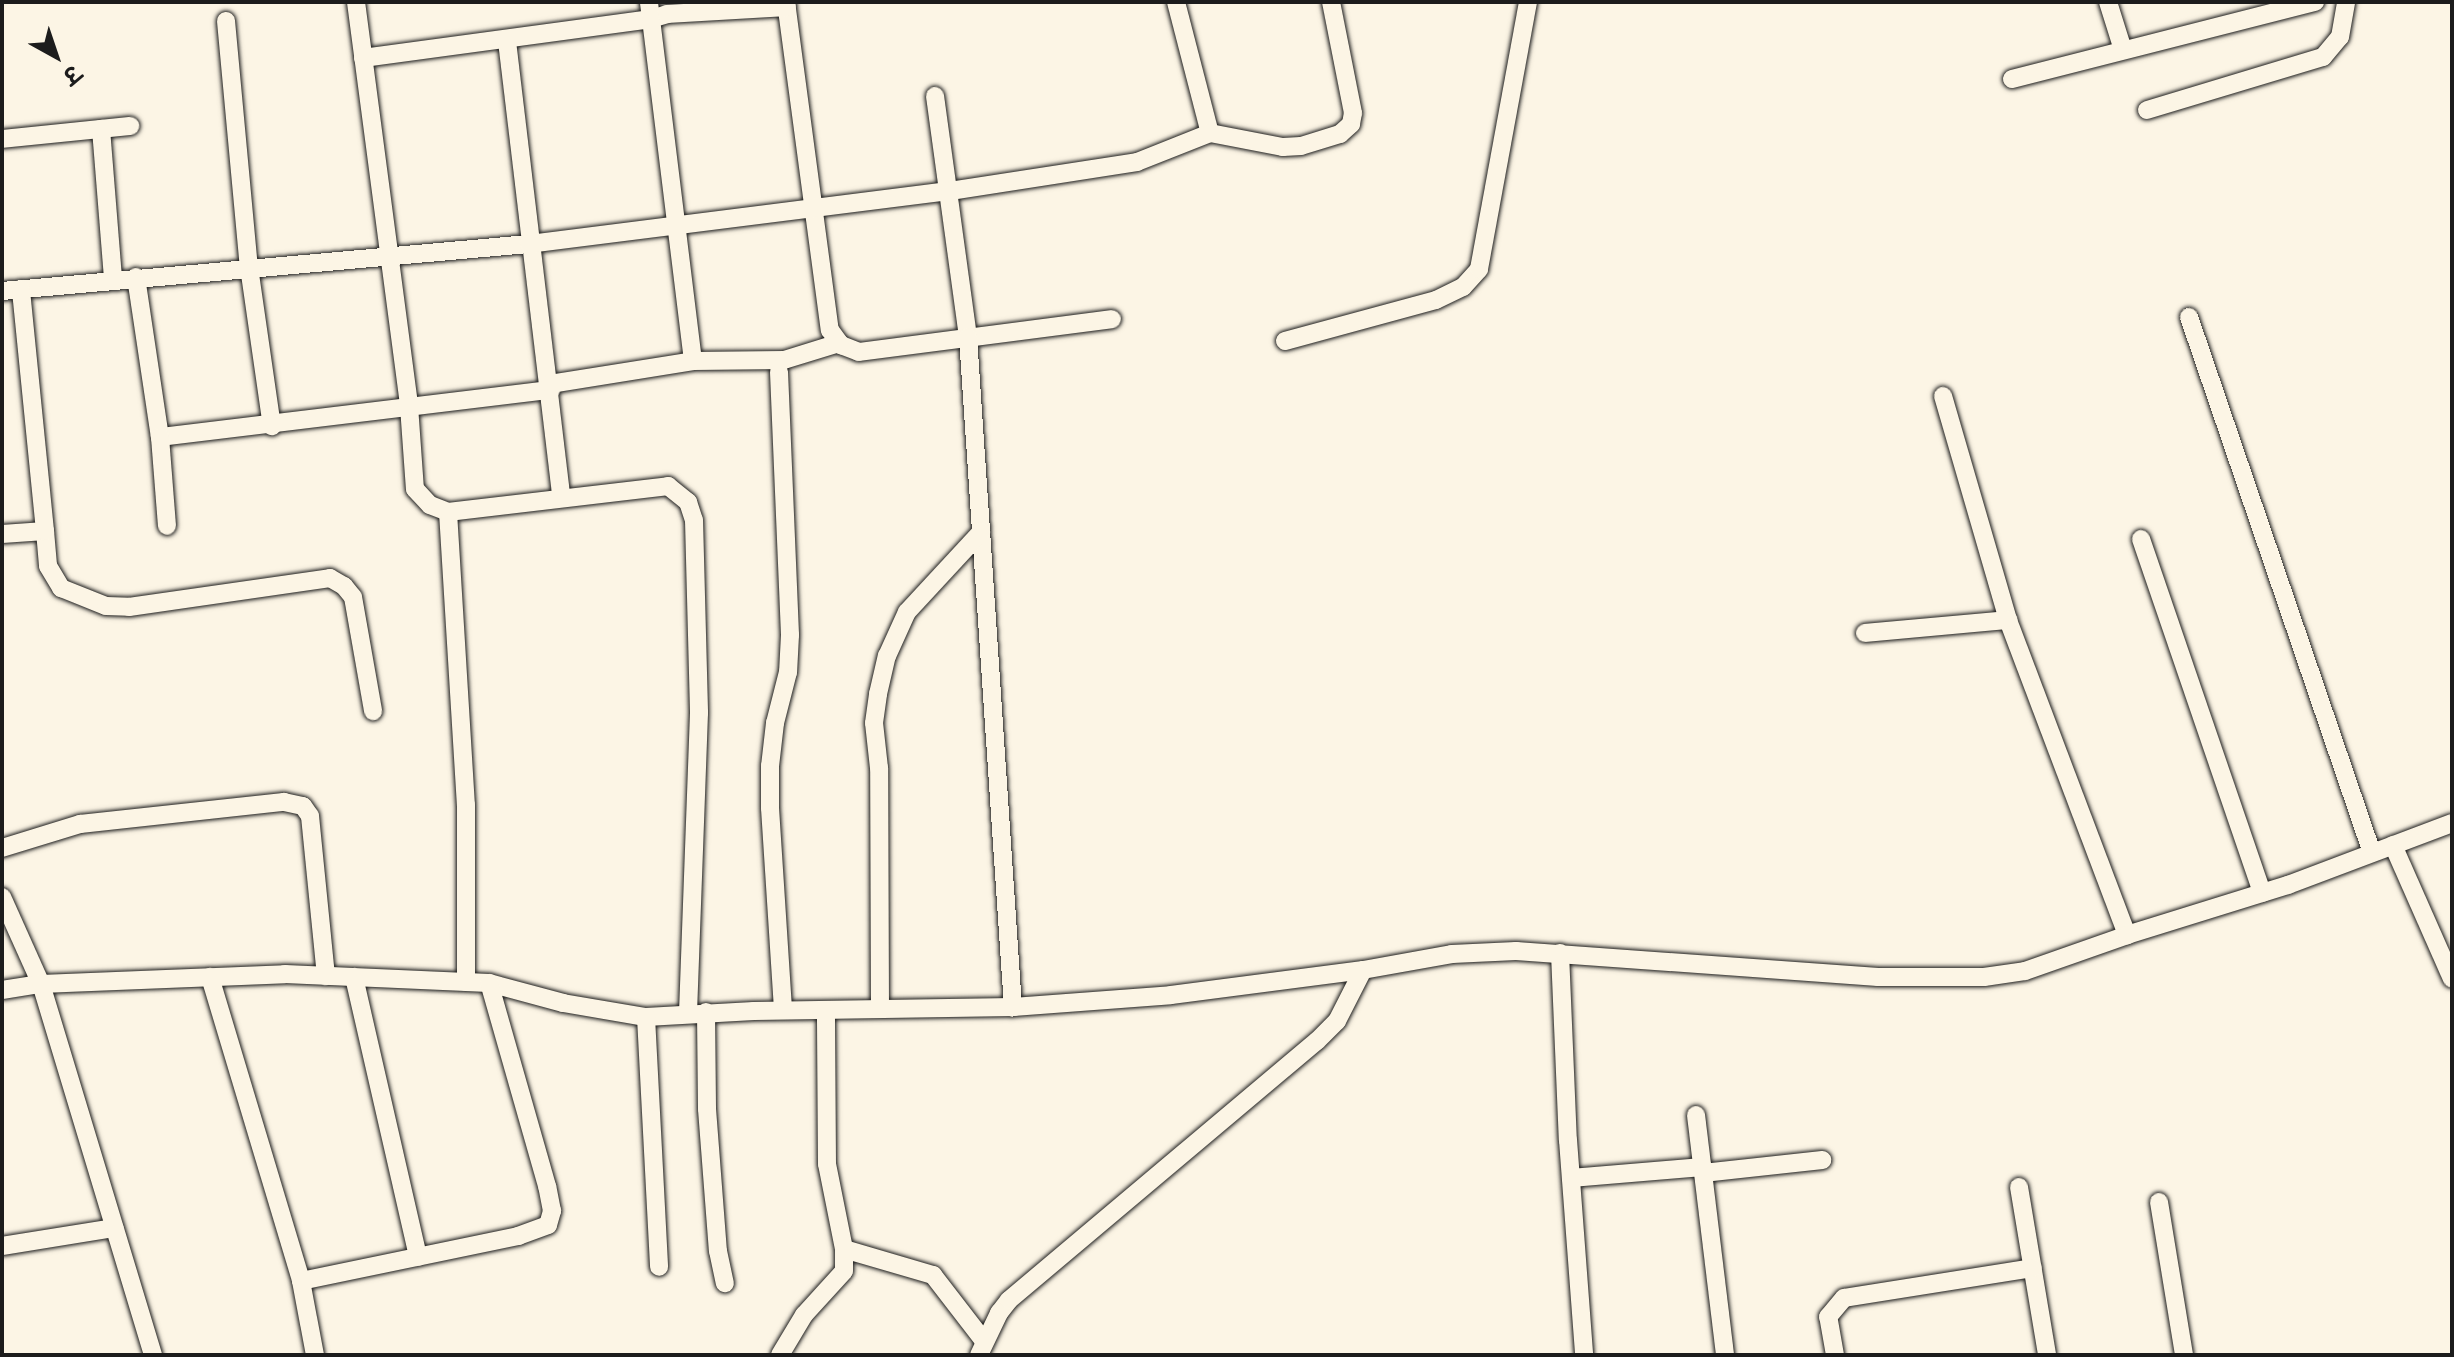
<!DOCTYPE html>
<meta charset="utf-8">
<style>
body{margin:0}
#map{position:relative;width:2454px;height:1357px;overflow:hidden;background:#fcf5e5;font-family:Pangolin,"Playpen Sans Deva",sans-serif}
div>[style]{position:absolute}
.roads{filter:drop-shadow(0 0 2px #1c1c1c) drop-shadow(0 0 2px #1c1c1c)}
.street>*{height:18px;margin:-9px;padding:0 9px;transform-origin:9px;border-radius:9px;background:#fcf5e5}
span{translate:-50% -50%;white-space:nowrap;text-align:center;line-height:1.15;-webkit-text-stroke:7px #fcf5e5;paint-order:stroke}
.frame{position:absolute;inset:0;border:4px solid #1c1c1c;pointer-events:none}
.north{position:absolute;left:16px;top:16px;width:80px;height:80px;-webkit-text-stroke:6px #fcf5e5;paint-order:stroke;rotate:140deg;font-size:22px;font-weight:700;line-height:32px;text-align:center;color:#1c1c1c}
.north::after{content:'';display:block;margin:auto;width:28px;height:36px;background:#1c1c1c;clip-path:polygon(50% 0,100% 100%,50% 72%,0 100%)}
</style>
<div id="map">
<div class="roads">
<div class="street">
<i style="left:356px;top:2px;width:407px;rotate:82.5deg"></i>
<i style="left:409px;top:406px;width:83px;rotate:85.9deg"></i>
<i style="left:415px;top:489px;width:22px;rotate:47deg"></i>
<i style="left:430px;top:505px;width:19px;rotate:21deg"></i>
<i style="left:448px;top:512px;width:294px;rotate:86.5deg"></i>
<i style="left:466px;top:805px;width:177px;rotate:90deg"></i>
<i style="left:786px;top:2px;width:331px;rotate:82.4deg"></i>
<i style="left:830px;top:330px;width:19px;rotate:54deg"></i>
<i style="left:841px;top:345px;width:19px;rotate:21deg"></i>
<i style="left:859px;top:352px;width:255px;rotate:-7.4deg"></i>
<i style="left:1176px;top:2px;width:135px;rotate:75.5deg"></i>
<i style="left:2108px;top:2px;width:50px;rotate:72.6deg"></i>
<i style="left:226px;top:21px;width:247px;rotate:84.7deg"></i>
<i style="left:249px;top:267px;width:161px;rotate:81.8deg"></i>
<i style="left:507px;top:41px;width:459px;rotate:83.2deg"></i>
<i style="left:363px;top:58px;width:291px;rotate:-7.7deg"></i>
<i style="left:651px;top:19px;width:17px;rotate:-97deg"></i>
<i style="left:2012px;top:79px;width:313px;rotate:-14.3deg"></i>
<i style="left:935px;top:96px;width:243px;rotate:82.2deg"></i>
<i style="left:968px;top:337px;width:672px;rotate:86.16deg"></i>
<i style="left:2147px;top:110px;width:184px;rotate:-16.8deg"></i>
<i style="left:2323px;top:57px;width:26px;rotate:-50deg"></i>
<i style="left:2340px;top:37px;width:36px;rotate:-80deg"></i>
<i style="left:101px;top:129px;width:150px;rotate:85.4deg"></i>
<i style="left:2px;top:139px;width:129px;rotate:-5.8deg"></i>
<i style="left:136px;top:277px;width:162px;rotate:81.5deg"></i>
<i style="left:160px;top:437px;width:394px;rotate:-6.9deg"></i>
<i style="left:2px;top:291px;width:529px;rotate:-5.1deg"></i>
<i style="left:529px;top:244px;width:424px;rotate:-7.2deg"></i>
<i style="left:950px;top:191px;width:189px;rotate:-8.8deg"></i>
<i style="left:1137px;top:162px;width:79px;rotate:-21.7deg"></i>
<i style="left:1210px;top:133px;width:74px;rotate:10.9deg"></i>
<i style="left:1283px;top:147px;width:18px;rotate:-3deg"></i>
<i style="left:1301px;top:146px;width:41px;rotate:-17.1deg"></i>
<i style="left:1340px;top:134px;width:15px;rotate:-42deg"></i>
<i style="left:1351px;top:124px;width:11px;rotate:-80deg"></i>
<i style="left:1353px;top:113px;width:113px;rotate:-101.2deg"></i>
<i style="left:2189px;top:317px;width:566px;rotate:71.15deg"></i>
<i style="left:1285px;top:341px;width:156px;rotate:-15.2deg"></i>
<i style="left:1436px;top:300px;width:30px;rotate:-26deg"></i>
<i style="left:1463px;top:287px;width:24px;rotate:-48deg"></i>
<i style="left:1479px;top:269px;width:271px;rotate:-79.6deg"></i>
<i style="left:693px;top:361px;width:345px;rotate:-97deg"></i>
<i style="left:651px;top:19px;width:17px;rotate:-17deg"></i>
<i style="left:667px;top:14px;width:120px;rotate:-3.3deg"></i>
<i style="left:779px;top:372px;width:263px;rotate:87.6deg"></i>
<i style="left:790px;top:635px;width:37px;rotate:93deg"></i>
<i style="left:788px;top:672px;width:53px;rotate:104.3deg"></i>
<i style="left:775px;top:723px;width:43px;rotate:96.6deg"></i>
<i style="left:770px;top:766px;width:42px;rotate:90deg"></i>
<i style="left:770px;top:808px;width:202px;rotate:86.3deg"></i>
<i style="left:550px;top:384px;width:145px;rotate:-9.1deg"></i>
<i style="left:693px;top:361px;width:91px;rotate:-0.6deg"></i>
<i style="left:784px;top:360px;width:58px;rotate:-17.2deg"></i>
<i style="left:1943px;top:396px;width:233px;rotate:73.8deg"></i>
<i style="left:2008px;top:620px;width:337px;rotate:69.3deg"></i>
<i style="left:160px;top:437px;width:89px;rotate:85.5deg"></i>
<i style="left:448px;top:512px;width:222px;rotate:-6.7deg"></i>
<i style="left:668px;top:486px;width:26px;rotate:39deg"></i>
<i style="left:688px;top:502px;width:19px;rotate:72deg"></i>
<i style="left:694px;top:520px;width:193px;rotate:88.5deg"></i>
<i style="left:699px;top:713px;width:300px;rotate:92.1deg"></i>
<i style="left:45px;top:531px;width:35px;rotate:85deg"></i>
<i style="left:48px;top:566px;width:26px;rotate:59deg"></i>
<i style="left:61px;top:588px;width:48px;rotate:21.8deg"></i>
<i style="left:106px;top:606px;width:23px;rotate:2deg"></i>
<i style="left:129px;top:607px;width:203px;rotate:-8.2deg"></i>
<i style="left:330px;top:578px;width:16px;rotate:30deg"></i>
<i style="left:344px;top:586px;width:14px;rotate:51deg"></i>
<i style="left:353px;top:597px;width:116px;rotate:80deg"></i>
<i style="left:2px;top:534px;width:43px;rotate:-4deg"></i>
<i style="left:45px;top:531px;width:243px;rotate:-95.7deg"></i>
<i style="left:2141px;top:539px;width:374px;rotate:71.1deg"></i>
<i style="left:1865px;top:633px;width:144px;rotate:-5.2deg"></i>
<i style="left:2393px;top:845px;width:146px;rotate:66.2deg"></i>
<i style="left:2px;top:848px;width:82px;rotate:-17.1deg"></i>
<i style="left:80px;top:824px;width:205px;rotate:-6.2deg"></i>
<i style="left:284px;top:802px;width:19px;rotate:12deg"></i>
<i style="left:303px;top:806px;width:12px;rotate:55deg"></i>
<i style="left:310px;top:816px;width:161px;rotate:84.3deg"></i>
<i style="left:2px;top:897px;width:95px;rotate:65.9deg"></i>
<i style="left:41px;top:984px;width:388px;rotate:73.2deg"></i>
<i style="left:1560px;top:953px;width:187px;rotate:87.6deg"></i>
<i style="left:1568px;top:1140px;width:216px;rotate:85.7deg"></i>
<i style="left:210px;top:977px;width:317px;rotate:73.3deg"></i>
<i style="left:301px;top:1281px;width:75px;rotate:79.3deg"></i>
<i style="left:354px;top:977px;width:287px;rotate:77.1deg"></i>
<i style="left:2px;top:990px;width:39px;rotate:-9deg"></i>
<i style="left:41px;top:984px;width:244px;rotate:-2.3deg"></i>
<i style="left:285px;top:974px;width:204px;rotate:2.5deg"></i>
<i style="left:489px;top:983px;width:77px;rotate:15.1deg"></i>
<i style="left:563px;top:1003px;width:84px;rotate:9.6deg"></i>
<i style="left:646px;top:1017px;width:108px;rotate:-3.2deg"></i>
<i style="left:754px;top:1011px;width:259px;rotate:-0.9deg"></i>
<i style="left:1013px;top:1007px;width:158px;rotate:-4.3deg"></i>
<i style="left:1171px;top:995px;width:194px;rotate:-7.4deg"></i>
<i style="left:1363px;top:970px;width:90px;rotate:-10.2deg"></i>
<i style="left:1452px;top:954px;width:64px;rotate:-2.7deg"></i>
<i style="left:1516px;top:951px;width:363px;rotate:4.1deg"></i>
<i style="left:1878px;top:977px;width:106px"></i>
<i style="left:1984px;top:977px;width:41px;rotate:-8.3deg"></i>
<i style="left:2025px;top:971px;width:108px;rotate:-19.4deg"></i>
<i style="left:2127px;top:935px;width:169px;rotate:-17.3deg"></i>
<i style="left:2288px;top:885px;width:175px;rotate:-20.7deg"></i>
<i style="left:880px;top:1009px;width:241px;rotate:-90.2deg"></i>
<i style="left:879px;top:768px;width:45px;rotate:-96.3deg"></i>
<i style="left:874px;top:723px;width:29px;rotate:-82deg"></i>
<i style="left:878px;top:694px;width:39px;rotate:-77deg"></i>
<i style="left:887px;top:656px;width:48px;rotate:-65.6deg"></i>
<i style="left:907px;top:612px;width:109px;rotate:-47.2deg"></i>
<i style="left:706px;top:1012px;width:97px;rotate:89.4deg"></i>
<i style="left:707px;top:1109px;width:142px;rotate:85.6deg"></i>
<i style="left:718px;top:1251px;width:33px;rotate:78deg"></i>
<i style="left:646px;top:1017px;width:250px;rotate:87deg"></i>
<i style="left:1696px;top:1115px;width:242px;rotate:83.1deg"></i>
<i style="left:1703px;top:1173px;width:120px;rotate:-6.2deg"></i>
<i style="left:1571px;top:1178px;width:132px;rotate:-4.8deg"></i>
<i style="left:2019px;top:1187px;width:170px;rotate:80.5deg"></i>
<i style="left:2159px;top:1202px;width:155px;rotate:80.7deg"></i>
<i style="left:2px;top:1246px;width:114px;rotate:-9.1deg"></i>
<i style="left:844px;top:1249px;width:93px;rotate:16.3deg"></i>
<i style="left:933px;top:1275px;width:83px;rotate:52.3deg"></i>
<i style="left:301px;top:1281px;width:222px;rotate:-11.7deg"></i>
<i style="left:518px;top:1236px;width:32px;rotate:-20deg"></i>
<i style="left:548px;top:1225px;width:15px;rotate:-74deg"></i>
<i style="left:552px;top:1211px;width:25px;rotate:-101deg"></i>
<i style="left:547px;top:1186px;width:211px;rotate:-105.9deg"></i>
<i style="left:780px;top:1355px;width:47px;rotate:-59deg"></i>
<i style="left:804px;top:1315px;width:59px;rotate:-47.7deg"></i>
<i style="left:844px;top:1271px;width:22px;rotate:-90deg"></i>
<i style="left:844px;top:1249px;width:87px;rotate:-101.3deg"></i>
<i style="left:827px;top:1164px;width:154px;rotate:-90.4deg"></i>
<i style="left:979px;top:1355px;width:47px;rotate:-64.5deg"></i>
<i style="left:999px;top:1313px;width:16px;rotate:-52deg"></i>
<i style="left:1009px;top:1300px;width:402px;rotate:-40.1deg"></i>
<i style="left:1317px;top:1041px;width:28px;rotate:-45deg"></i>
<i style="left:1337px;top:1021px;width:57px;rotate:-63deg"></i>
<i style="left:1835px;top:1355px;width:39px;rotate:-100deg"></i>
<i style="left:1828px;top:1317px;width:25px;rotate:-50deg"></i>
<i style="left:1844px;top:1298px;width:191px;rotate:-9deg"></i>
</div>
</div>
<div class="frame"></div>
<div class="north">उ</div>
</div>
